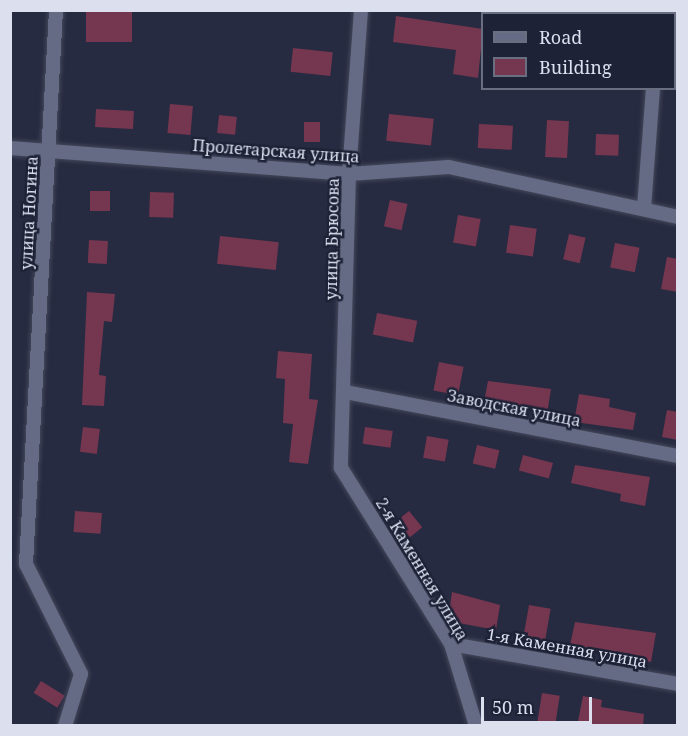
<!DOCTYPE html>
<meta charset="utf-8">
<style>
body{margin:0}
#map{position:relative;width:688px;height:736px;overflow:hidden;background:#272b41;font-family:"Noto Serif",serif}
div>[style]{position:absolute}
.building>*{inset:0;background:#75364f;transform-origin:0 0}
.roads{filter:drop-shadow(0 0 2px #45485b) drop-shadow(0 0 2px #45485b)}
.minor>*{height:14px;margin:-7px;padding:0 7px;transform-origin:7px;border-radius:7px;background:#656b84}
span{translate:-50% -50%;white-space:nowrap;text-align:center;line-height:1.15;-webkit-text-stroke:5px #1d2237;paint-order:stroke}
.street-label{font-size:16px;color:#dbdfee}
.frame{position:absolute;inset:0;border:12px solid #dbdfee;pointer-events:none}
.legend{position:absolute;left:481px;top:12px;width:195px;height:78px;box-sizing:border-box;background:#1d2237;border:2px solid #696e80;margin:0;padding:8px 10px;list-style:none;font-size:18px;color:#dbdfee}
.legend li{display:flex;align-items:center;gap:12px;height:30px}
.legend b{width:30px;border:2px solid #696e80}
.scale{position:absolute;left:481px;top:697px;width:111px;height:27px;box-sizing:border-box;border:3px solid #dbdfee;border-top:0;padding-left:8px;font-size:18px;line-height:21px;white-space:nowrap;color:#dbdfee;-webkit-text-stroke:4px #1d2237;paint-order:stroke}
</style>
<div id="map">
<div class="building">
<i style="left:86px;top:10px;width:46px;height:32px"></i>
<i style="clip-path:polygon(396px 16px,483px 29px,478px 78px,453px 74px,456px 50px,393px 42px)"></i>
<i style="left:293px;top:48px;width:40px;height:24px;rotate:6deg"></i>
<i style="left:170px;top:104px;width:23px;height:29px;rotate:5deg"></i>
<i style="left:96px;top:109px;width:38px;height:18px;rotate:3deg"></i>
<i style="left:389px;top:114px;width:45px;height:27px;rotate:6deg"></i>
<i style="left:219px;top:115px;width:18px;height:18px;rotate:6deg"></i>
<i style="left:547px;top:120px;width:22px;height:37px;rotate:3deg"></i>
<i style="left:304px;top:122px;width:16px;height:20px"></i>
<i style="left:479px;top:124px;width:34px;height:24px;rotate:3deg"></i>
<i style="left:596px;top:134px;width:23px;height:21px;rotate:2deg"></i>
<i style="left:90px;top:191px;width:20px;height:20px"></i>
<i style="left:150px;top:192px;width:24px;height:25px;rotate:2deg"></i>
<i style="left:390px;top:200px;width:18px;height:27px;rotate:13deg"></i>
<i style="left:458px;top:215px;width:23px;height:28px;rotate:10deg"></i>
<i style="left:510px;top:225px;width:27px;height:28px;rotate:8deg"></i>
<i style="left:569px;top:234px;width:17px;height:26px;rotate:13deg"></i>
<i style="left:220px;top:236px;width:59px;height:28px;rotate:6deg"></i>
<i style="left:89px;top:240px;width:19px;height:23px;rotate:3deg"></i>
<i style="left:615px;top:243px;width:25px;height:25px;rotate:11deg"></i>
<i style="clip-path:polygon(667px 257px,678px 259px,678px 292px,661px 289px)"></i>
<i style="clip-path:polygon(87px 292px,115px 294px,112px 322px,104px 321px,99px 375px,106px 376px,104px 406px,82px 405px)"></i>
<i style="left:377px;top:313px;width:41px;height:22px;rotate:11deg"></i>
<i style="clip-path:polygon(278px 351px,312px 354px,309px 399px,318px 400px,308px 464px,289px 462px,293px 424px,283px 423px,285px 379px,276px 378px)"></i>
<i style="left:439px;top:362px;width:25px;height:29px;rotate:11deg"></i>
<i style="clip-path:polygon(488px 381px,551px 389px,547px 414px,484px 402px)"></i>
<i style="clip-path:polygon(579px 394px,610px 399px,609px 407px,636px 413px,633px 430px,574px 422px)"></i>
<i style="clip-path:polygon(667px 410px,678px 412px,678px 440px,662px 437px)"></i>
<i style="left:83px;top:427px;width:17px;height:25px;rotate:7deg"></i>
<i style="left:365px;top:427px;width:28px;height:17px;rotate:8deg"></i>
<i style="left:427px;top:436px;width:22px;height:22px;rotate:10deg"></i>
<i style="left:477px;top:445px;width:23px;height:19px;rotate:13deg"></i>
<i style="left:523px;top:455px;width:31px;height:16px;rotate:15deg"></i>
<i style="clip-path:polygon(575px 465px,650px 477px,645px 506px,620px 501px,621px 494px,571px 483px)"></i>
<i style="left:75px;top:511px;width:27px;height:21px;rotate:4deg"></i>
<i style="left:409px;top:511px;width:21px;height:16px;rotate:51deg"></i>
<i style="clip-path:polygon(452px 592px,500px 605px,496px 630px,448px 621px)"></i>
<i style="left:529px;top:605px;width:22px;height:32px;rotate:10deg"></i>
<i style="clip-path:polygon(575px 622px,656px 633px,651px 662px,570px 645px)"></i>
<i style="left:41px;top:681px;width:28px;height:14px;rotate:32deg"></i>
<i style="left:542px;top:693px;width:18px;height:33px;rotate:9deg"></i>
<i style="clip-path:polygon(583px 696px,602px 700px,601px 707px,644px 714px,643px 726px,577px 726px)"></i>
</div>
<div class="roads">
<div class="minor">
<i style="left:56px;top:10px;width:555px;rotate:93.1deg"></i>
<i style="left:26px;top:564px;width:123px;rotate:63.4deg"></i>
<i style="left:81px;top:674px;width:54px;rotate:107.1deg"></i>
<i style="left:361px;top:10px;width:164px;rotate:94.2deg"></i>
<i style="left:349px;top:174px;width:294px;rotate:91.6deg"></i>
<i style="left:341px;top:468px;width:208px;rotate:58deg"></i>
<i style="left:451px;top:644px;width:86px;rotate:73deg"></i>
<i style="left:658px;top:14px;width:4px;rotate:-76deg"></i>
<i style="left:10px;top:148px;width:340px;rotate:4.4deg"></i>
<i style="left:349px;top:174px;width:100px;rotate:-4deg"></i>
<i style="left:449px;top:167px;width:234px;rotate:12.3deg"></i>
<i style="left:644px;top:208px;width:120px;rotate:-85.7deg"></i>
<i style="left:345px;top:392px;width:339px;rotate:10.9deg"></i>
<i style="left:451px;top:644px;width:230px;rotate:10deg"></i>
</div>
</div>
<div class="street-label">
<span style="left:276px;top:151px;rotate:4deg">Пролетарская улица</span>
<span style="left:29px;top:213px;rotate:-87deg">улица Ногина</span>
<span style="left:332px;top:239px;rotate:-89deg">улица Брюсова</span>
<span style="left:514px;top:408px;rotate:11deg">Заводская улица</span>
<span style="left:422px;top:569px;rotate:59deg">2-я Каменная улица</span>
<span style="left:567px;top:648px;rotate:10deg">1-я Каменная улица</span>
</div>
<div class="frame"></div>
<ul class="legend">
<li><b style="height:8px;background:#656b84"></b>Road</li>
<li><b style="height:16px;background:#75364f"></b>Building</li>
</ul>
<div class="scale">50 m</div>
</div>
